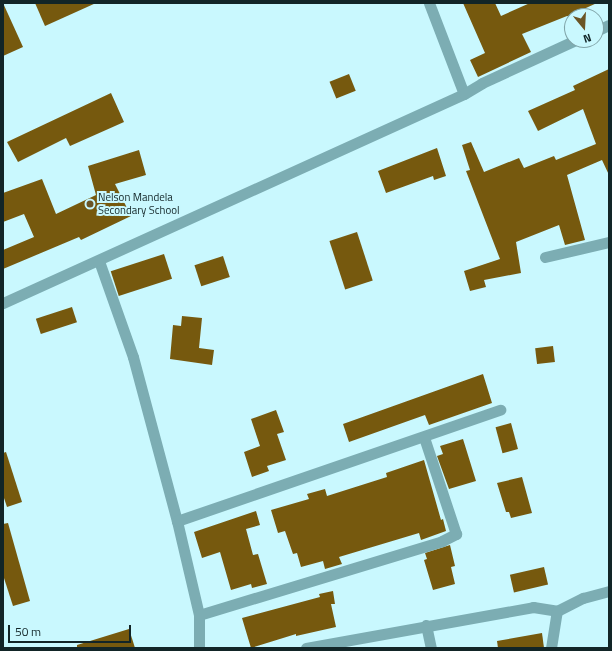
<!DOCTYPE html>
<style>
body{margin:0}
#map{position:relative;width:612px;height:651px;overflow:hidden;background:#c9f8fe;font-family:"Titillium Web",sans-serif}
div>[style]{position:absolute}
.building>*{inset:0;background:#76590e;transform-origin:0 0}
.minor>*{height:11px;margin:-5.5px;padding:0 5.5px;transform-origin:5.5px;border-radius:5.5px;background:#7cadb3}
.dots>*{width:11px;height:11px;translate:-50% -50%;box-sizing:border-box;border:2px solid #c9f8fe;border-radius:50%}
span{translate:-50% -50%;white-space:nowrap;text-align:center;line-height:1.15;-webkit-text-stroke:4px #c9f8fe;paint-order:stroke}
.poi-label{font-size:11px;color:#122527}
.left{translate:0 -50%;text-align:left}
.frame{position:absolute;inset:0;border:4px solid #122527;pointer-events:none}
.north{position:absolute;left:564px;top:8px;width:40px;height:40px;box-sizing:border-box;background:#c9f8fe;border:1px solid #80a4a8;border-radius:50%;rotate:162deg;font-size:11px;font-weight:700;line-height:16px;text-align:center;color:#122527}
.north::after{content:'';display:block;margin:auto;width:14px;height:18px;background:#6b5525;clip-path:polygon(50% 0,100% 100%,50% 72%,0 100%)}
.scale{position:absolute;left:8px;top:625px;width:123px;height:18px;box-sizing:border-box;border:2px solid #122527;border-top:0;padding-left:5px;font-size:12px;line-height:14px;white-space:nowrap;color:#122527;-webkit-text-stroke:3px #c9f8fe;paint-order:stroke}
</style>
<div id="map">
<div class="building">
<i style="clip-path:polygon(3px 3px,23px 47px,3px 56px)"></i>
<i style="clip-path:polygon(35px 3px,96px 3px,45px 26px)"></i>
<i style="clip-path:polygon(463px 3px,495px 3px,501px 16px,530px 3px,597px 3px,577px 12px,579px 16px,567px 16px,522px 34px,531px 52px,478px 77px,470px 60px,485px 53px)"></i>
<i style="clip-path:polygon(609px 69px,609px 175px,602px 160px,567px 175px,585px 240px,565px 245px,559px 225px,516px 242px,521px 273px,484px 280px,486px 287px,470px 291px,464px 271px,500px 259px,466px 171px,470px 170px,462px 145px,471px 142px,484px 172px,519px 158px,524px 168px,554px 156px,556px 160px,596px 144px,583px 109px,538px 131px,528px 111px,575px 90px,573px 86px)"></i>
<i style="left:349px;top:74px;width:18px;height:21px;rotate:68deg"></i>
<i style="clip-path:polygon(111px 93px,124px 122px,70px 146px,66px 138px,18px 162px,7px 142px)"></i>
<i style="clip-path:polygon(437px 148px,446px 176px,434px 180px,433px 176px,386px 193px,378px 171px)"></i>
<i style="clip-path:polygon(139px 150px,146px 175px,115px 184px,131px 216px,81px 240px,79px 237px,3px 269px,3px 250px,34px 237px,24px 214px,3px 222px,3px 193px,42px 179px,56px 214px,96px 195px,88px 166px)"></i>
<i style="left:357px;top:232px;width:51px;height:29px;rotate:72deg"></i>
<i style="left:164px;top:254px;width:26px;height:56px;rotate:72deg"></i>
<i style="left:223px;top:256px;width:22px;height:30px;rotate:72deg"></i>
<i style="left:72px;top:307px;width:16px;height:38px;rotate:72deg"></i>
<i style="clip-path:polygon(182px 316px,202px 318px,199px 348px,214px 350px,212px 365px,170px 359px,173px 325px,181px 326px)"></i>
<i style="left:553px;top:346px;width:16px;height:18px;rotate:83deg"></i>
<i style="clip-path:polygon(483px 374px,492px 403px,429px 425px,425px 415px,349px 442px,343px 424px)"></i>
<i style="clip-path:polygon(276px 410px,284px 432px,277px 434px,286px 460px,267px 466px,269px 471px,252px 477px,244px 452px,260px 446px,251px 419px)"></i>
<i style="left:511px;top:423px;width:27px;height:16px;rotate:75deg"></i>
<i style="clip-path:polygon(463px 439px,476px 481px,449px 489px,437px 456px,443px 454px,440px 446px)"></i>
<i style="clip-path:polygon(6px 452px,22px 502px,7px 507px,3px 495px,3px 453px)"></i>
<i style="clip-path:polygon(424px 460px,441px 520px,443px 519px,446px 531px,421px 540px,419px 533px,339px 557px,342px 564px,325px 569px,323px 561px,301px 567px,297px 553px,293px 554px,285px 531px,278px 533px,271px 510px,309px 499px,307px 494px,325px 489px,327px 496px,387px 477px,386px 473px)"></i>
<i style="clip-path:polygon(522px 477px,532px 513px,511px 518px,509px 512px,506px 512px,497px 483px)"></i>
<i style="clip-path:polygon(256px 511px,260px 525px,246px 529px,253px 555px,258px 554px,267px 584px,252px 588px,251px 584px,231px 590px,220px 552px,202px 558px,194px 532px)"></i>
<i style="clip-path:polygon(8px 523px,30px 601px,13px 606px,3px 575px,3px 524px)"></i>
<i style="clip-path:polygon(450px 545px,455px 566px,451px 567px,455px 584px,433px 590px,424px 560px,427px 559px,425px 553px)"></i>
<i style="left:544px;top:567px;width:18px;height:35px;rotate:77deg"></i>
<i style="clip-path:polygon(333px 591px,335px 604px,331px 604px,336px 627px,296px 636px,296px 634px,251px 648px,242px 618px,320px 597px,319px 594px)"></i>
<i style="clip-path:polygon(129px 629px,135px 648px,77px 648px,77px 645px)"></i>
<i style="clip-path:polygon(542px 633px,544px 648px,498px 648px,497px 641px)"></i>
</div>
<div class="minor">
<i style="left:429px;top:3px;width:97px;rotate:69deg"></i>
<i style="left:596px;top:31px;width:14px;rotate:-25deg"></i>
<i style="left:545px;top:257px;width:66px;rotate:-13.2deg"></i>
<i style="left:99px;top:261px;width:102px;rotate:70.5deg"></i>
<i style="left:133px;top:357px;width:170px;rotate:75deg"></i>
<i style="left:177px;top:521px;width:97px;rotate:76.8deg"></i>
<i style="left:199px;top:615px;width:33px;rotate:90deg"></i>
<i style="left:3px;top:303px;width:506px;rotate:-24.39deg"></i>
<i style="left:464px;top:94px;width:21px;rotate:-31deg"></i>
<i style="left:482px;top:83px;width:103px;rotate:-24.6deg"></i>
<i style="left:177px;top:521px;width:342px;rotate:-19deg"></i>
<i style="left:199px;top:615px;width:254px;rotate:-16.9deg"></i>
<i style="left:442px;top:541px;width:16px;rotate:-27deg"></i>
<i style="left:456px;top:534px;width:102px;rotate:-108.3deg"></i>
<i style="left:426px;top:625px;width:24px;rotate:78deg"></i>
<i style="left:306px;top:648px;width:231px;rotate:-10.2deg"></i>
<i style="left:533px;top:607px;width:24px;rotate:9deg"></i>
<i style="left:557px;top:611px;width:29px;rotate:-27deg"></i>
<i style="left:583px;top:598px;width:27px;rotate:-15deg"></i>
<i style="left:551px;top:648px;width:37px;rotate:-81deg"></i>
</div>
<div class="dots">
<i style="left:90px;top:204px;background:#6b5525"></i>
</div>
<div class="poi-label">
<span class="left" style="left:98px;top:204px">Nelson Mandela<br>Secondary School</span>
</div>
<div class="frame"></div>
<div class="north">N</div>
<div class="scale">50 m</div>
</div>
